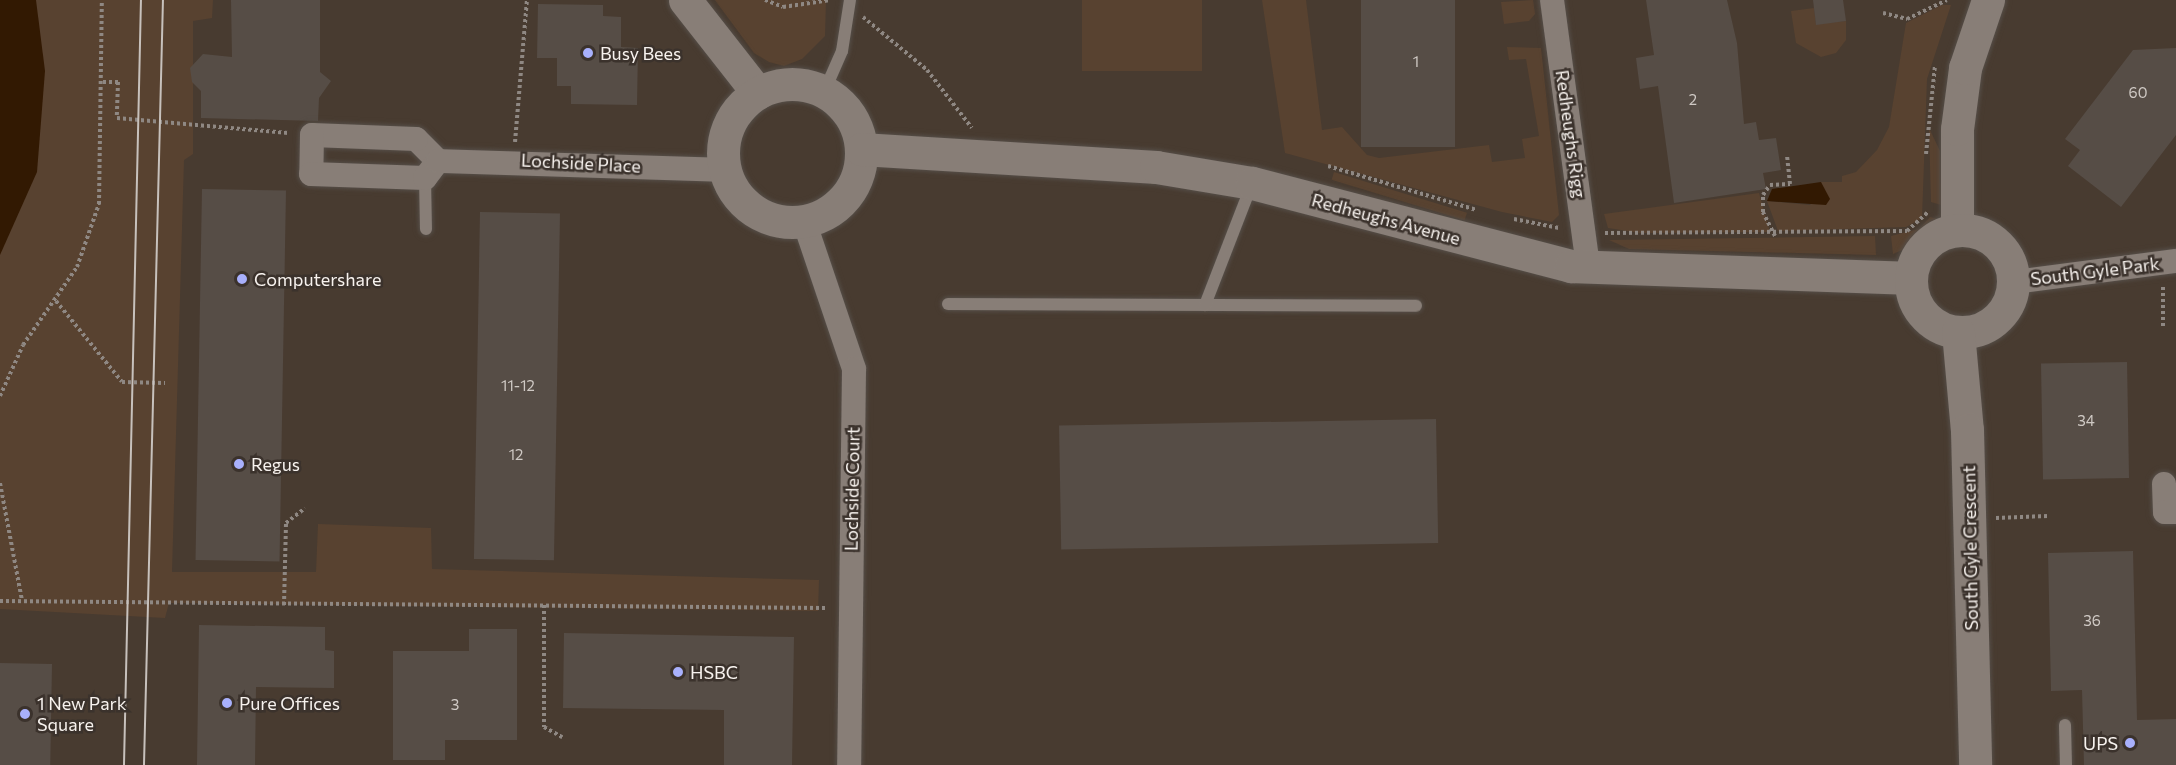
<!DOCTYPE html>
<style>
body{margin:0}
#map{position:relative;width:2176px;height:765px;overflow:hidden;background:#3b322c;font-family:Commissioner,sans-serif}
div>[style]{position:absolute}
.built>*{inset:0;background:#483b30;transform-origin:0 0}
.green>*{inset:0;background:#584230;transform-origin:0 0}
.water>*{inset:0;background:#321902}
.building>*{inset:0;background:#564d46;transform-origin:0 0}
.path>*{height:4px;margin-top:-2px;transform-origin:0;background:repeating-linear-gradient(90deg,#8f8883 0 3px,transparent 0 6px)}
.roads{filter:drop-shadow(0 0 2px #554e48) drop-shadow(0 0 2px #554e48)}
.lane>*{height:12px;margin:-6px;padding:0 6px;transform-origin:6px;border-radius:6px;background:#887e77}
.street>*{height:24px;margin:-12px;padding:0 12px;transform-origin:12px;border-radius:12px;background:#887e77}
.secondary>*{height:33px;margin:-16.5px;padding:0 16.5px;transform-origin:16.5px;border-radius:16.5px;background:#887e77}
.secondary>.ring{margin:-16.5px;padding:0;box-sizing:content-box;background:none;border:33px solid #887e77;border-radius:50%}
.tram>*{height:1.5px;margin:-0.75px;padding:0 0.75px;transform-origin:0.75px;border-radius:0.75px;background:#c7c1bc}
.dots>*{width:16px;height:16px;translate:-50% -50%;box-sizing:border-box;border:3px solid #3b322c;border-radius:50%}
span{translate:-50% -50%;white-space:nowrap;text-align:center;line-height:1.15;-webkit-text-stroke:5px #3b322c;paint-order:stroke}
.number-label{font-size:15px;color:#cfc9c4}
.number-label span{-webkit-text-stroke-width:0}
.poi-label{font-size:18px;color:#f7f2ee}
.left{translate:0 -50%;text-align:left}
.right{translate:-100% -50%;text-align:right}
.street-label{font-size:18px;color:#f7f2ee}
</style>
<div id="map">
<div class="built">
<i style="left:0;top:0;width:2176px;height:765px"></i>
</div>
<div class="green">
<i style="clip-path:polygon(0 0,213px 0,212px 18px,193px 21px,193px 154px,184px 160px,172px 572px,316px 572px,318px 524px,431px 528px,432px 569px,819px 580px,818px 611px,169px 603px,165px 618px,0 609px)"></i>
<i style="clip-path:polygon(715px 0,826px 0,825px 36px,802px 59px,784px 66px,769px 62px,754px 53px)"></i>
<i style="left:1082px;top:0;width:120px;height:71px"></i>
<i style="clip-path:polygon(1262px 0,1306px 0,1322px 130px,1342px 127px,1367px 155px,1379px 158px,1489px 145px,1492px 162px,1525px 158px,1522px 139px,1539px 136px,1526px 59px,1509px 60px,1507px 47px,1541px 48px,1559px 215px,1552px 222px,1502px 212px,1285px 153px)"></i>
<i style="clip-path:polygon(1533px 0,1535px 14px,1529px 21px,1504px 24px,1501px 2px)"></i>
<i style="clip-path:polygon(1942px 5px,1951px 5px,1927px 79px,1922px 218px,1906px 227px,1778px 231px,1767px 201px,1810px 205px,1824px 190px,1821px 182px,1842px 182px,1842px 176px,1856px 172px,1877px 150px,1889px 127px,1906px 23px)"></i>
<i style="clip-path:polygon(1814px 8px,1816px 24px,1846px 21px,1846px 40px,1836px 53px,1821px 57px,1796px 43px,1791px 11px)"></i>
<i style="clip-path:polygon(1929px 128px,1940px 151px,1941px 205px,1931px 202px)"></i>
<i style="left:1334px;top:172px;width:139px;height:8px;rotate:17deg"></i>
<i style="clip-path:polygon(1759px 193px,1770px 232px,1640px 233px,1608px 228px,1604px 214px)"></i>
<i style="clip-path:polygon(1930px 217px,1938px 219px,1921px 242px,1893px 254px,1891px 236px,1919px 229px)"></i>
<i style="clip-path:polygon(1875px 236px,1876px 255px,1629px 249px,1609px 240px)"></i>
</div>
<div class="water">
<i style="clip-path:polygon(0 0,36px 0,45px 71px,37px 172px,0 255px)"></i>
<i style="clip-path:polygon(1821px 182px,1830px 199px,1826px 205px,1767px 201px,1772px 189px)"></i>
</div>
<div class="building">
<i style="clip-path:polygon(231px 0,320px 0,320px 72px,331px 81px,319px 98px,318px 121px,201px 118px,201px 91px,192px 82px,190px 68px,203px 54px,232px 57px)"></i>
<i style="left:1361px;top:0;width:94px;height:147px"></i>
<i style="clip-path:polygon(1646px 0,1727px 0,1737px 43px,1744px 124px,1756px 122px,1759px 140px,1776px 138px,1781px 170px,1763px 173px,1766px 189px,1674px 203px,1658px 86px,1640px 89px,1636px 58px,1654px 55px)"></i>
<i style="clip-path:polygon(1813px 0,1843px 0,1846px 21px,1816px 25px)"></i>
<i style="clip-path:polygon(538px 4px,603px 5px,603px 16px,621px 17px,621px 47px,638px 48px,637px 105px,571px 104px,571px 86px,557px 86px,557px 58px,537px 58px)"></i>
<i style="clip-path:polygon(2176px 48px,2176px 135px,2121px 207px,2068px 166px,2080px 150px,2065px 139px,2133px 50px)"></i>
<i style="left:202px;top:189px;width:84px;height:371px;rotate:1deg"></i>
<i style="left:480px;top:212px;width:80px;height:347px;rotate:1deg"></i>
<i style="left:2127px;top:362px;width:116px;height:86px;rotate:89deg"></i>
<i style="left:1436px;top:419px;width:124px;height:377px;rotate:89deg"></i>
<i style="clip-path:polygon(2133px 551px,2137px 720px,2176px 719px,2176px 765px,2084px 765px,2082px 690px,2051px 691px,2048px 553px)"></i>
<i style="clip-path:polygon(199px 625px,325px 627px,325px 650px,334px 651px,334px 688px,256px 687px,255px 765px,197px 765px)"></i>
<i style="clip-path:polygon(469px 629px,517px 629px,517px 740px,445px 740px,445px 760px,393px 760px,393px 651px,469px 651px)"></i>
<i style="clip-path:polygon(564px 633px,794px 637px,792px 765px,724px 765px,724px 710px,563px 708px)"></i>
<i style="left:0;top:663px;width:52px;height:102px;rotate:1deg"></i>
</div>
<div class="path">
<i style="left:765px;top:0;width:19px;rotate:21deg"></i>
<i style="left:783px;top:7px;width:48px;rotate:-8.5deg"></i>
<i style="left:1883px;top:13px;width:25px;rotate:14deg"></i>
<i style="left:1907px;top:19px;width:44px;rotate:-25.4deg"></i>
<i style="left:863px;top:17px;width:83px;rotate:39.6deg"></i>
<i style="left:927px;top:70px;width:73px;rotate:52.2deg"></i>
<i style="left:103px;top:82px;width:15px"></i>
<i style="left:118px;top:82px;width:36px;rotate:92deg"></i>
<i style="left:117px;top:118px;width:172px;rotate:5deg"></i>
<i style="left:515px;top:142px;width:143px;rotate:-85.2deg"></i>
<i style="left:1926px;top:154px;width:88px;rotate:-84.2deg"></i>
<i style="left:1328px;top:166px;width:155px;rotate:16.5deg"></i>
<i style="left:1514px;top:219px;width:46px;rotate:11.3deg"></i>
<i style="left:1605px;top:233px;width:302px;rotate:-0.4deg"></i>
<i style="left:1907px;top:231px;width:28px;rotate:-42deg"></i>
<i style="left:1775px;top:236px;width:27px;rotate:-117deg"></i>
<i style="left:1763px;top:212px;width:17px;rotate:-90deg"></i>
<i style="left:1763px;top:195px;width:12px;rotate:-55deg"></i>
<i style="left:1770px;top:185px;width:20px;rotate:-3deg"></i>
<i style="left:1790px;top:184px;width:30px;rotate:-96deg"></i>
<i style="left:56px;top:301px;width:104px;rotate:50.8deg"></i>
<i style="left:122px;top:382px;width:43px;rotate:1.3deg"></i>
<i style="left:2163px;top:326px;width:42px;rotate:-90deg"></i>
<i style="left:0;top:396px;width:56px;rotate:-65.7deg"></i>
<i style="left:23px;top:345px;width:95px;rotate:-55.3deg"></i>
<i style="left:77px;top:267px;width:67px;rotate:-70.8deg"></i>
<i style="left:99px;top:204px;width:204px;rotate:-89.2deg"></i>
<i style="left:0;top:483px;width:120px;rotate:79.4deg"></i>
<i style="left:1996px;top:518px;width:53px;rotate:-2.2deg"></i>
<i style="left:0;top:601px;width:827px;rotate:0.48deg"></i>
<i style="left:284px;top:605px;width:82px;rotate:-88.6deg"></i>
<i style="left:286px;top:523px;width:24px;rotate:-38deg"></i>
<i style="left:544px;top:605px;width:122px;rotate:90deg"></i>
<i style="left:544px;top:727px;width:21px;rotate:29deg"></i>
</div>
<div class="roads">
<div class="lane">
<i style="left:824px;top:92px;width:45px;rotate:-66.3deg"></i>
<i style="left:842px;top:51px;width:52px;rotate:-81.1deg"></i>
<i style="left:425px;top:178px;width:51px;rotate:88.9deg"></i>
<i style="left:948px;top:304px;width:468px;rotate:0.2deg"></i>
<i style="left:1205px;top:305px;width:130px;rotate:-68.8deg"></i>
<i style="left:2065px;top:725px;width:40px;rotate:88.6deg"></i>
</div>
<div class="street">
<i style="left:1552px;top:0;width:270px;rotate:82.3deg"></i>
<i style="left:438px;top:161px;width:31px;rotate:-135deg"></i>
<i style="left:416px;top:139px;width:104px;rotate:-177.8deg"></i>
<i style="left:312px;top:135px;width:39px;rotate:91deg"></i>
<i style="left:311px;top:174px;width:114px;rotate:2deg"></i>
<i style="left:425px;top:178px;width:21px;rotate:-53deg"></i>
<i style="left:438px;top:161px;width:286px;rotate:1.8deg"></i>
<i style="left:804px;top:221px;width:156px;rotate:71.3deg"></i>
<i style="left:854px;top:369px;width:396px;rotate:90.7deg"></i>
<i style="left:2014px;top:282px;width:163px;rotate:-7.4deg"></i>
<i style="left:2164px;top:484px;width:28px;rotate:88deg"></i>
<i style="left:2165px;top:512px;width:11px"></i>
</div>
<div class="secondary">
<i style="left:685px;top:0;width:118px;rotate:51.9deg"></i>
<i class="ring" style="left:723px;top:84px;width:105px;height:105px"></i>
<i style="left:861px;top:149px;width:296px;rotate:3.5deg"></i>
<i style="left:1156px;top:167px;width:97px;rotate:9.5deg"></i>
<i style="left:1252px;top:183px;width:330px;rotate:14.6deg"></i>
<i style="left:1571px;top:266px;width:340px;rotate:2deg"></i>
<i style="left:1957px;top:229px;width:100px;rotate:-90deg"></i>
<i style="left:1957px;top:129px;width:62px;rotate:-82.5deg"></i>
<i style="left:1965px;top:68px;width:72px;rotate:-71.3deg"></i>
<i class="ring" style="left:1911px;top:230px;width:69px;height:69px"></i>
<i style="left:1958px;top:332px;width:98px;rotate:84.8deg"></i>
<i style="left:1967px;top:430px;width:335px;rotate:88.6deg"></i>
</div>
</div>
<div class="tram">
<i style="left:124px;top:765px;width:765px;rotate:-88.73deg"></i>
<i style="left:144px;top:765px;width:765px;rotate:-88.58deg"></i>
</div>
<div class="dots">
<i style="left:588px;top:53px;background:#a8b0fc"></i>
<i style="left:242px;top:279px;background:#a8b0fc"></i>
<i style="left:239px;top:464px;background:#a8b0fc"></i>
<i style="left:678px;top:672px;background:#a8b0fc"></i>
<i style="left:227px;top:703px;background:#a8b0fc"></i>
<i style="left:25px;top:714px;background:#a8b0fc"></i>
<i style="left:2130px;top:743px;background:#a8b0fc"></i>
</div>
<div class="number-label">
<span style="left:1416px;top:62px">1</span>
<span style="left:2138px;top:93px">60</span>
<span style="left:1693px;top:100px">2</span>
<span style="left:518px;top:386px">11-12</span>
<span style="left:2086px;top:421px">34</span>
<span style="left:516px;top:455px">12</span>
<span style="left:2092px;top:621px">36</span>
<span style="left:455px;top:705px">3</span>
</div>
<div class="poi-label">
<span class="left" style="left:600px;top:53px">Busy Bees</span>
<span class="left" style="left:254px;top:279px">Computershare</span>
<span class="left" style="left:251px;top:464px">Regus</span>
<span class="left" style="left:690px;top:672px">HSBC</span>
<span class="left" style="left:239px;top:703px">Pure Offices</span>
<span class="left" style="left:37px;top:714px">1 New Park<br>Square</span>
<span class="right" style="left:2118px;top:743px">UPS</span>
</div>
<div class="street-label">
<span style="left:1571px;top:134px;rotate:82deg">Redheughs Rigg</span>
<span style="left:581px;top:163px;rotate:3deg">Lochside Place</span>
<span style="left:1386px;top:219px;rotate:15deg">Redheughs Avenue</span>
<span style="left:2095px;top:271px;rotate:-7deg">South Gyle Park</span>
<span style="left:852px;top:489px;rotate:-89deg">Lochside Court</span>
<span style="left:1970px;top:548px;rotate:-91deg">South Gyle Crescent</span>
</div>
</div>
